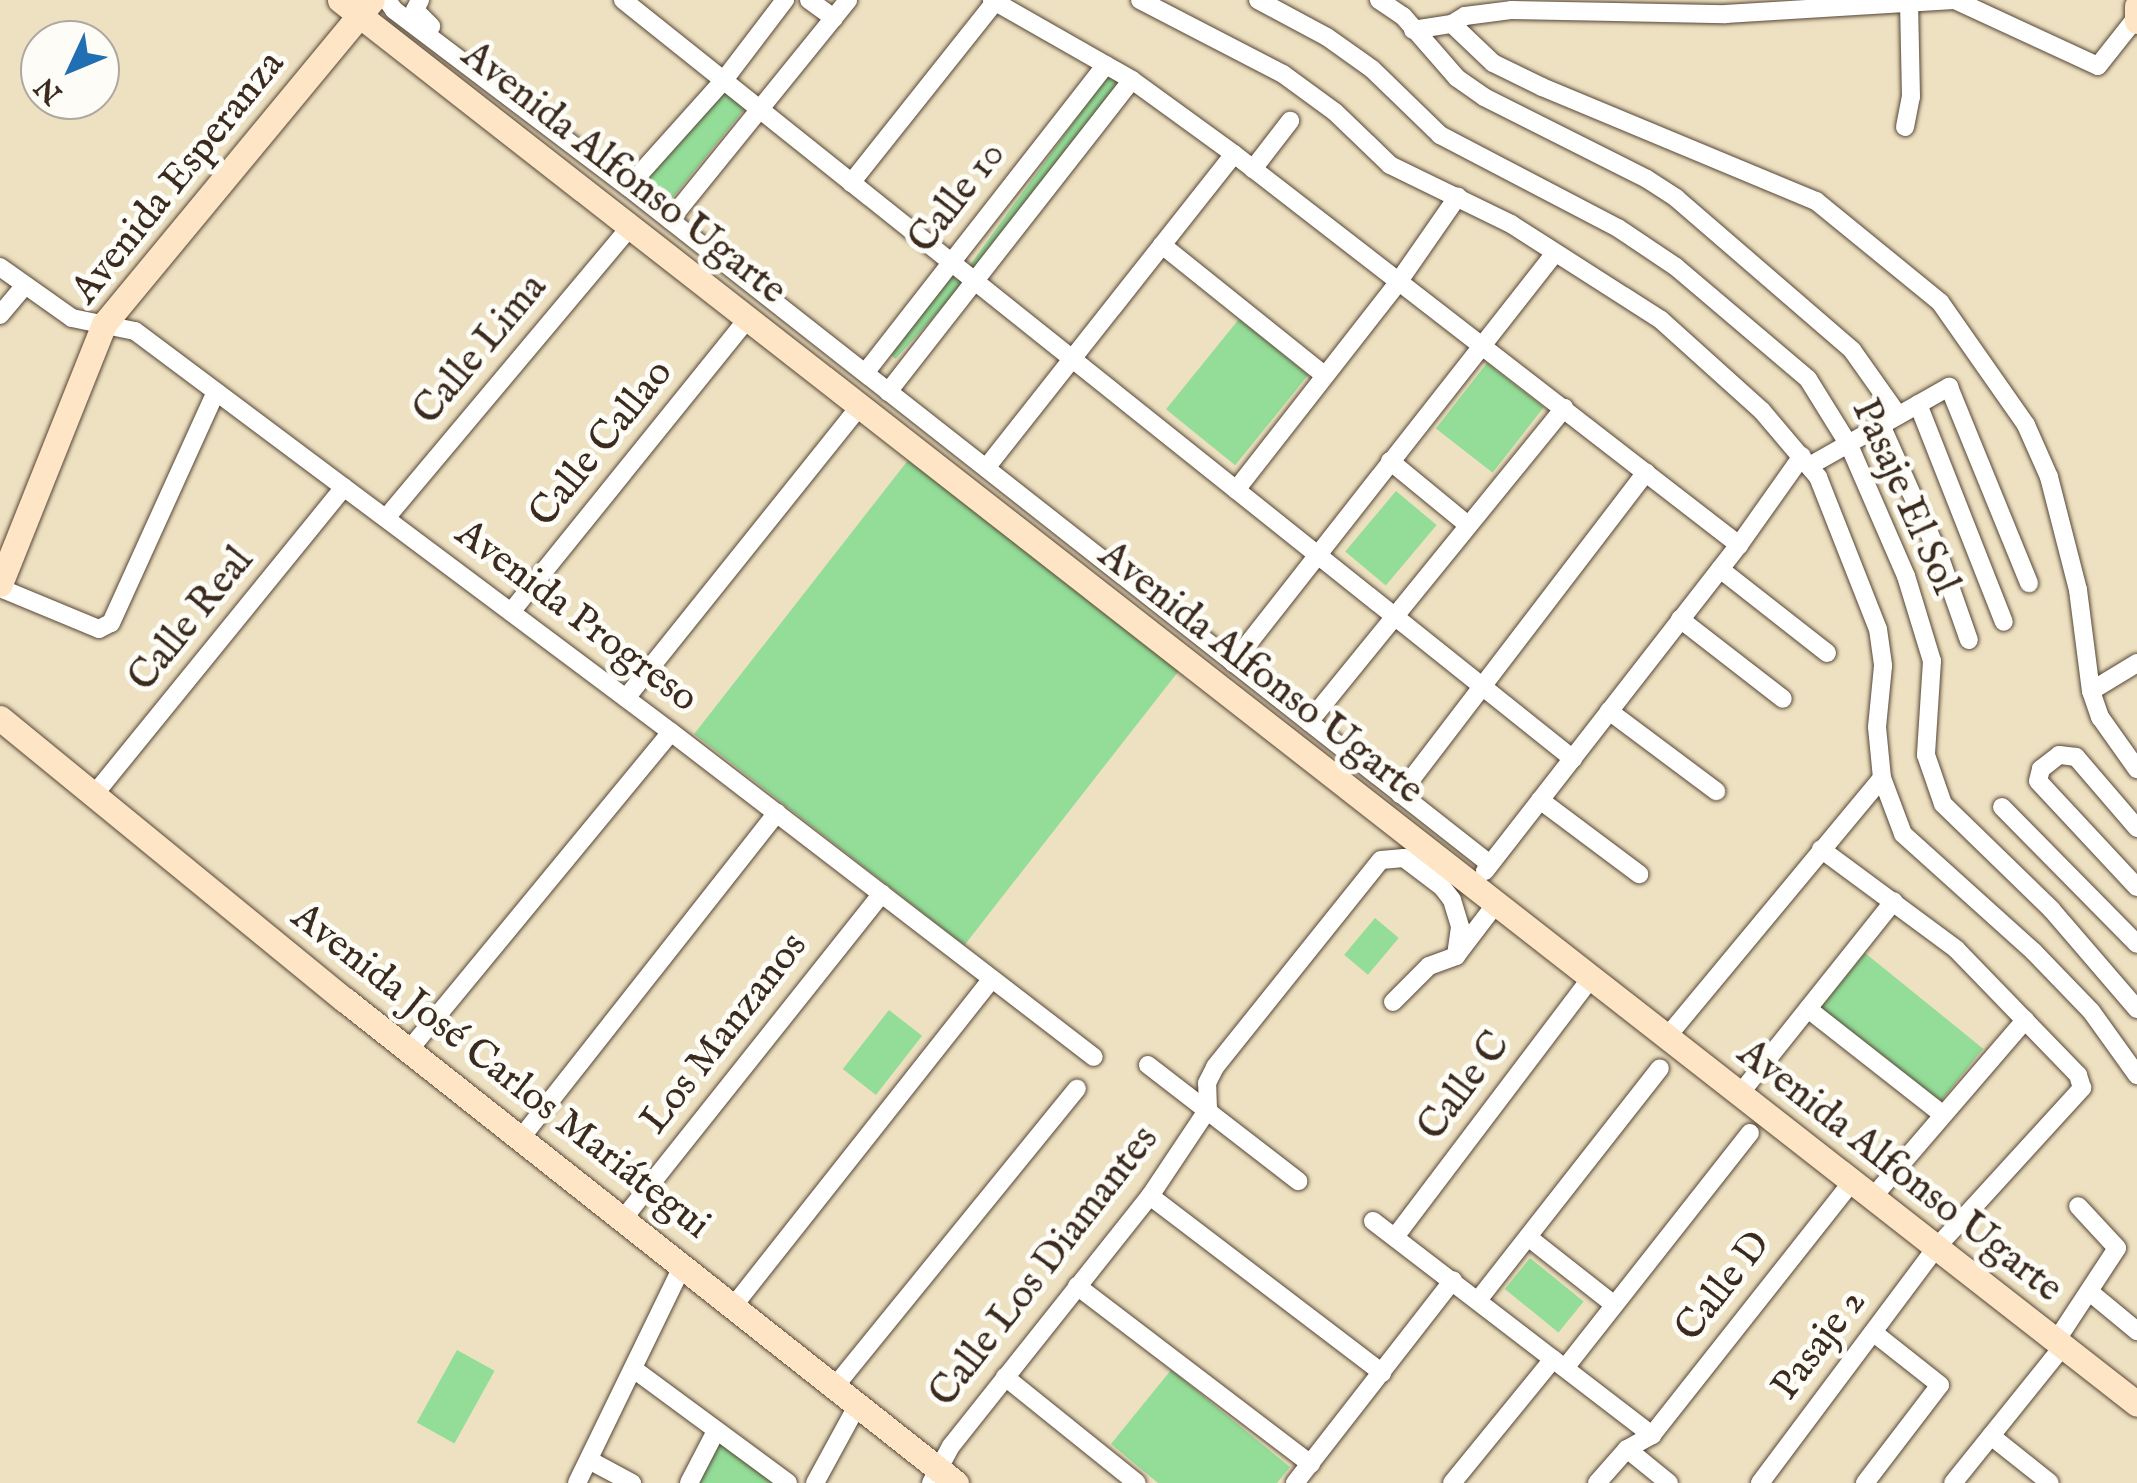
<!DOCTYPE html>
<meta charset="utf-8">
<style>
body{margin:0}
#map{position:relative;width:2137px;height:1483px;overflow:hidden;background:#eee1c1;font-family:"IM FELL English",serif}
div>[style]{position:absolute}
.green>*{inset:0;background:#93dd98;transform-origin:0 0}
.roads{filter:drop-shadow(0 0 2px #564536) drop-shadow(0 0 2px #564536)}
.street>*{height:18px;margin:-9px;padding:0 9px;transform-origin:9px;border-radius:9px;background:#fff}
.secondary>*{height:25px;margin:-12.5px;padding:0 12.5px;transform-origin:12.5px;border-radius:12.5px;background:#fde5c5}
span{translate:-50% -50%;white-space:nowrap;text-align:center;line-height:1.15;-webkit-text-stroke:10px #fdfcf7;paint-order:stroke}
.street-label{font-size:40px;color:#3b2a1e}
.north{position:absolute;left:20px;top:20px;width:100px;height:100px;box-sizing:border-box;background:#fdfcf7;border:2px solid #afa8a0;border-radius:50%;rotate:226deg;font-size:28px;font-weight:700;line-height:40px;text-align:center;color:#3b2a1e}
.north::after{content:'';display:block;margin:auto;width:35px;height:45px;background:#1f6fb2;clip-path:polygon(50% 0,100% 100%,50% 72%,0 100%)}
</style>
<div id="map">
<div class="green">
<i style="left:1108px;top:75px;width:14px;height:237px;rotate:36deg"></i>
<i style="left:721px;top:87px;width:32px;height:122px;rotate:39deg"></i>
<i style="left:952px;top:274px;width:15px;height:101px;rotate:42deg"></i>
<i style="left:1239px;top:319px;width:89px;height:116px;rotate:39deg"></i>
<i style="left:1487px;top:363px;width:72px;height:83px;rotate:38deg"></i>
<i style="left:909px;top:459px;width:343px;height:349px;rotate:38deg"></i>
<i style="left:1396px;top:491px;width:53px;height:79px;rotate:40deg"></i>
<i style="left:1375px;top:918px;width:31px;height:48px;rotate:40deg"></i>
<i style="left:1865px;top:953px;width:152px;height:73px;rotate:39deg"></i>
<i style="left:889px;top:1010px;width:42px;height:75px;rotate:38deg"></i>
<i style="left:1530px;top:1258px;width:69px;height:40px;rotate:39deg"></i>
<i style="left:457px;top:1350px;width:43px;height:83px;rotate:29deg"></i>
<i style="clip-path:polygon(1171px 1370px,1290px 1467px,1277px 1483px,1158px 1483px,1111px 1444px)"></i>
<i style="clip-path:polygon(718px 1436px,783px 1483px,693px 1483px)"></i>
</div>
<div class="roads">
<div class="street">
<i style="left:387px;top:0;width:12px;rotate:55deg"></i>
<i style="left:394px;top:10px;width:293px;rotate:37.1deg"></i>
<i style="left:628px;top:187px;width:1096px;rotate:38.15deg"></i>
<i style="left:420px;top:0;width:11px;rotate:117deg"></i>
<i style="left:415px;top:10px;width:23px;rotate:45deg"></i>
<i style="left:623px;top:0;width:1216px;rotate:38.62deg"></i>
<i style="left:809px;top:0;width:31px;rotate:36deg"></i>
<i style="left:992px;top:0;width:161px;rotate:29.7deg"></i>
<i style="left:1132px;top:80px;width:126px;rotate:36deg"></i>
<i style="left:1234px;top:154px;width:639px;rotate:37.75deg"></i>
<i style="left:1140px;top:0;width:161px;rotate:27.4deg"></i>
<i style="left:1283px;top:74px;width:64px;rotate:36.2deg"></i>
<i style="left:1335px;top:112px;width:76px;rotate:43.9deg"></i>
<i style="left:1390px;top:165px;width:135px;rotate:26deg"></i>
<i style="left:1511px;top:224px;width:178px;rotate:32.6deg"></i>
<i style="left:1661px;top:320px;width:136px;rotate:42deg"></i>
<i style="left:1762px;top:411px;width:87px;rotate:49.7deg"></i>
<i style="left:1818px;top:477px;width:163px;rotate:68.5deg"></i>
<i style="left:1878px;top:629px;width:37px;rotate:82deg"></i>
<i style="left:1883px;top:666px;width:61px;rotate:95.6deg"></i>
<i style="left:1877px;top:727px;width:51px;rotate:84.4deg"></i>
<i style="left:1882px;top:778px;width:60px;rotate:69.4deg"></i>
<i style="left:1903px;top:834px;width:175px;rotate:42deg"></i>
<i style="left:2033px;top:951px;width:83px;rotate:46deg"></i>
<i style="left:2091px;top:1011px;width:79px;rotate:54.3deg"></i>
<i style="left:1258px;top:0;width:78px;rotate:28.2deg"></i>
<i style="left:1327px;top:37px;width:55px;rotate:35.4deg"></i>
<i style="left:1372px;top:69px;width:95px;rotate:44.1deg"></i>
<i style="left:1440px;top:135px;width:201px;rotate:27.6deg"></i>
<i style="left:1618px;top:228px;width:70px;rotate:33.9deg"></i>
<i style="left:1676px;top:267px;width:173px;rotate:40.3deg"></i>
<i style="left:1808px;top:379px;width:78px;rotate:58.2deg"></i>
<i style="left:1849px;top:445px;width:143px;rotate:66.5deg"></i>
<i style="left:1906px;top:576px;width:89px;rotate:73deg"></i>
<i style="left:1932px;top:661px;width:94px;rotate:93.7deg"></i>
<i style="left:1926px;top:755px;width:52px;rotate:70.9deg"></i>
<i style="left:1943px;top:804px;width:151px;rotate:44.2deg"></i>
<i style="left:2051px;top:909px;width:132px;rotate:49.3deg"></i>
<i style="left:1379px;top:0;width:29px;rotate:34deg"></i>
<i style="left:1403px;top:16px;width:82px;rotate:48.9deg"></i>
<i style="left:1457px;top:78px;width:33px;rotate:35deg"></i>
<i style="left:1484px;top:97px;width:182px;rotate:26.7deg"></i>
<i style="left:1647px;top:179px;width:35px;rotate:33deg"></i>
<i style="left:1676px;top:198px;width:233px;rotate:40.8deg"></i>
<i style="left:1852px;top:350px;width:80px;rotate:54.7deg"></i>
<i style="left:1955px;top:0;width:157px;rotate:24.8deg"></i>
<i style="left:2098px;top:66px;width:61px;rotate:-51.6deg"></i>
<i style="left:1452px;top:24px;width:57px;rotate:43.6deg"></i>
<i style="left:1493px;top:63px;width:55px;rotate:26.1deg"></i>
<i style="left:1542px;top:87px;width:297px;rotate:22.6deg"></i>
<i style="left:1816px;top:201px;width:160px;rotate:39.2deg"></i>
<i style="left:1940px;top:302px;width:150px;rotate:55deg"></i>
<i style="left:2026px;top:425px;width:57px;rotate:66.1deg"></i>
<i style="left:2049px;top:477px;width:117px;rotate:75.6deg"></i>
<i style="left:2078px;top:590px;width:102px;rotate:82.7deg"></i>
<i style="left:2091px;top:691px;width:28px;rotate:71deg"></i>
<i style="left:2100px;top:717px;width:64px;rotate:54.6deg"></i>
<i style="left:1413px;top:30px;width:39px;rotate:-9deg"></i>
<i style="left:1452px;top:24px;width:15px;rotate:-32deg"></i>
<i style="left:1465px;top:16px;width:46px;rotate:-7.4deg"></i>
<i style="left:1511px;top:10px;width:215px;rotate:1.1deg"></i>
<i style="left:1726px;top:14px;width:227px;rotate:-3.5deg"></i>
<i style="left:1905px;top:127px;width:31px;rotate:-79deg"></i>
<i style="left:1911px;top:97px;width:93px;rotate:-91.2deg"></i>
<i style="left:1253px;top:169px;width:61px;rotate:-52.4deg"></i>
<i style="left:851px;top:183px;width:231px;rotate:-51.5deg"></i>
<i style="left:628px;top:187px;width:144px;rotate:-48.1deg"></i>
<i style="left:724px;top:80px;width:101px;rotate:-52.7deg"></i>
<i style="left:670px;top:220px;width:283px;rotate:-51deg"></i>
<i style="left:1162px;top:245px;width:205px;rotate:38.7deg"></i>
<i style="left:0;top:267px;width:88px;rotate:35.3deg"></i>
<i style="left:72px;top:318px;width:64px;rotate:11.7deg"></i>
<i style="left:135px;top:331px;width:669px;rotate:36.8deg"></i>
<i style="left:671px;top:732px;width:533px;rotate:37.54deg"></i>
<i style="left:0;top:315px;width:38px;rotate:-50deg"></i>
<i style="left:865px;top:373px;width:391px;rotate:-52deg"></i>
<i style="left:888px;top:392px;width:396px;rotate:-52deg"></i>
<i style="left:1918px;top:404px;width:234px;rotate:68.5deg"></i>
<i style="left:1881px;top:425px;width:142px;rotate:66deg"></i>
<i style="left:1939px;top:555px;width:90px;rotate:70.6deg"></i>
<i style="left:1390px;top:461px;width:101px;rotate:39.4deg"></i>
<i style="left:1811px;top:465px;width:159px;rotate:-29.5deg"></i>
<i style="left:1949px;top:387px;width:212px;rotate:67.8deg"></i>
<i style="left:986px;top:468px;width:400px;rotate:-51.7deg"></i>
<i style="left:1236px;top:490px;width:265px;rotate:-52deg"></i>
<i style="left:1399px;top:281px;width:103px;rotate:-55.2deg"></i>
<i style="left:386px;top:518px;width:380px;rotate:-50deg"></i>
<i style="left:1720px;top:569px;width:136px;rotate:38.1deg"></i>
<i style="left:0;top:588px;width:107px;rotate:22.5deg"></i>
<i style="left:99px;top:629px;width:13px;rotate:-27deg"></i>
<i style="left:111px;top:623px;width:254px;rotate:-65.6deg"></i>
<i style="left:511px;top:612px;width:376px;rotate:-51.1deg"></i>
<i style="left:1680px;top:619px;width:130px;rotate:37.8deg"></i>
<i style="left:1233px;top:663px;width:521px;rotate:-51.86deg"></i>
<i style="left:2091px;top:691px;width:54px;rotate:-31.3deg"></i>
<i style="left:626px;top:698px;width:373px;rotate:-51.3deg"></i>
<i style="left:1609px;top:711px;width:134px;rotate:36.8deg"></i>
<i style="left:1309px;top:722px;width:405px;rotate:-50.9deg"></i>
<i style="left:1400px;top:794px;width:405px;rotate:-52.6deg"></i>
<i style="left:93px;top:796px;width:398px;rotate:-50.9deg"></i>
<i style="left:1540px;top:800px;width:124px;rotate:36.8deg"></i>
<i style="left:2002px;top:807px;width:192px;rotate:45.4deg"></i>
<i style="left:2137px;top:828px;width:94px;rotate:-130.7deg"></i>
<i style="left:2076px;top:757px;width:17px;rotate:-173deg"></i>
<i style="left:2059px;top:755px;width:23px;rotate:142deg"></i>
<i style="left:2041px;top:769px;width:12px;rotate:104deg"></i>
<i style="left:2038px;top:781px;width:145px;rotate:47deg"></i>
<i style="left:1485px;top:871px;width:413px;rotate:-52.1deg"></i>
<i style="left:1739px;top:545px;width:109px;rotate:-54.7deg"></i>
<i style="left:1393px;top:1002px;width:51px;rotate:-45deg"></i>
<i style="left:1429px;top:966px;width:29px;rotate:-20deg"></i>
<i style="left:1456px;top:956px;width:64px;rotate:-52.6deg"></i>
<i style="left:1808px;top:1009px;width:170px;rotate:38.1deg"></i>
<i style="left:1666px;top:1038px;width:338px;rotate:-50.3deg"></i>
<i style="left:409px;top:1050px;width:412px;rotate:-50.5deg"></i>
<i style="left:1148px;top:1065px;width:190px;rotate:37.7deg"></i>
<i style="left:1739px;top:1095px;width:248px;rotate:-51.4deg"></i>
<i style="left:1208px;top:1109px;width:26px;rotate:-92deg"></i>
<i style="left:1207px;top:1083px;width:18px;rotate:-63deg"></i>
<i style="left:1215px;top:1067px;width:265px;rotate:-51.3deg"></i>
<i style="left:1381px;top:860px;width:23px;rotate:-5deg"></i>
<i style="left:1404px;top:858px;width:48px;rotate:37.3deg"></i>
<i style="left:1442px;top:887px;width:16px;rotate:52deg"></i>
<i style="left:1452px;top:900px;width:28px;rotate:73deg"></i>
<i style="left:1460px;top:927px;width:29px;rotate:98deg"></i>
<i style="left:521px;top:1138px;width:414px;rotate:-51.8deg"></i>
<i style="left:1150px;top:1196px;width:292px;rotate:37.3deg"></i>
<i style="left:1872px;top:1198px;width:235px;rotate:-49.3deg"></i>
<i style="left:623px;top:1219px;width:416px;rotate:-51.5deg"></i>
<i style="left:1373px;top:1221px;width:352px;rotate:37.5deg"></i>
<i style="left:1395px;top:1237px;width:323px;rotate:-52.9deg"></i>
<i style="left:1528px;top:1237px;width:108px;rotate:38.2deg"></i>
<i style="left:1077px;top:1286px;width:294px;rotate:37.3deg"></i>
<i style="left:2091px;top:1293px;width:60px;rotate:39.6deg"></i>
<i style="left:1479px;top:1299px;width:293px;rotate:-51.9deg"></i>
<i style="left:735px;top:1304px;width:414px;rotate:-51.7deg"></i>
<i style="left:2056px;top:1341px;width:111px;rotate:-56.7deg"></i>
<i style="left:2117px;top:1248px;width:57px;rotate:-132.9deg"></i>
<i style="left:1565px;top:1368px;width:299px;rotate:-51.8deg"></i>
<i style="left:635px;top:1370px;width:190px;rotate:36.4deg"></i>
<i style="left:1005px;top:1377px;width:169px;rotate:38.8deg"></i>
<i style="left:836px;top:1385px;width:382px;rotate:-50.9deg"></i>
<i style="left:1991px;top:1436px;width:75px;rotate:38.5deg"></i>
<i style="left:1627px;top:1449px;width:54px;rotate:39deg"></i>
<i style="left:589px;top:1460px;width:49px;rotate:28.1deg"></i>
<i style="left:577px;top:1483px;width:242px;rotate:-64.1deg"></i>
<i style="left:689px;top:1483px;width:59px;rotate:-62.6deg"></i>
<i style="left:815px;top:1483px;width:90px;rotate:-61.4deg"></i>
<i style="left:931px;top:1483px;width:42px;rotate:-61.6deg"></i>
<i style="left:951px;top:1446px;width:320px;rotate:-51.5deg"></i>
<i style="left:1150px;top:1196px;width:105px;rotate:-56.3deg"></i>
<i style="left:1295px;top:1483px;width:257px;rotate:-52.1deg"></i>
<i style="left:1452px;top:1483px;width:160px;rotate:-50.8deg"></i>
<i style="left:1597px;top:1483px;width:45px;rotate:-48.6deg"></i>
<i style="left:1627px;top:1449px;width:29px;rotate:-29deg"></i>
<i style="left:1652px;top:1435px;width:323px;rotate:-51.7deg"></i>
<i style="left:1760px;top:1483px;width:294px;rotate:-53.2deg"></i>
<i style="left:1936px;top:1248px;width:217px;rotate:-47.6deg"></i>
<i style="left:2082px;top:1088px;width:14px;rotate:-107deg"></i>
<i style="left:2078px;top:1075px;width:175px;rotate:-134.1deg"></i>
<i style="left:1956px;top:949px;width:168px;rotate:-143.5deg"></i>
<i style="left:1865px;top:1483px;width:123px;rotate:-52.6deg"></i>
<i style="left:1940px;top:1385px;width:85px;rotate:-141.7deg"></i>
<i style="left:1953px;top:1483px;width:176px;rotate:-51.2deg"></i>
</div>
<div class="secondary">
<i style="left:340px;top:0;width:2280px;rotate:38deg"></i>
<i style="left:2137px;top:6px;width:15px;rotate:90deg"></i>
<i style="left:0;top:584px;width:280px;rotate:-68.2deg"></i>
<i style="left:104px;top:324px;width:420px;rotate:-50.4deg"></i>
<i style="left:0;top:718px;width:446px;rotate:39.3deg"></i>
<i style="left:345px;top:1000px;width:779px;rotate:38.33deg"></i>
</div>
</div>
<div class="street-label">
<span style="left:623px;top:174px;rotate:38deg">Avenida Alfonso Ugarte</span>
<span style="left:179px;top:178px;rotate:-51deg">Avenida Esperanza</span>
<span style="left:958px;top:198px;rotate:-52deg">Calle 10</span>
<span style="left:481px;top:350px;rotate:-50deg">Calle Lima</span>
<span style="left:602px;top:444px;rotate:-51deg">Calle Callao</span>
<span style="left:1904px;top:497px;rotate:66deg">Pasaje El Sol</span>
<span style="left:576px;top:617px;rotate:37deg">Avenida Progreso</span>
<span style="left:192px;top:620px;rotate:-51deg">Calle Real</span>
<span style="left:1260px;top:674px;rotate:38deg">Avenida Alfonso Ugarte</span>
<span style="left:725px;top:1034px;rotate:-52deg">Los Manzanos</span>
<span style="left:500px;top:1072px;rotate:38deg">Avenida José Carlos Mariátegui</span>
<span style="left:1465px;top:1087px;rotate:-53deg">Calle C</span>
<span style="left:1899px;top:1172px;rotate:38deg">Avenida Alfonso Ugarte</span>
<span style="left:1045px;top:1267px;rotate:-52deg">Calle Los Diamantes</span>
<span style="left:1724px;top:1287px;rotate:-52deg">Calle D</span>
<span style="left:1820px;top:1345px;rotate:-53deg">Pasaje 2</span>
</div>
<div class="north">N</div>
</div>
